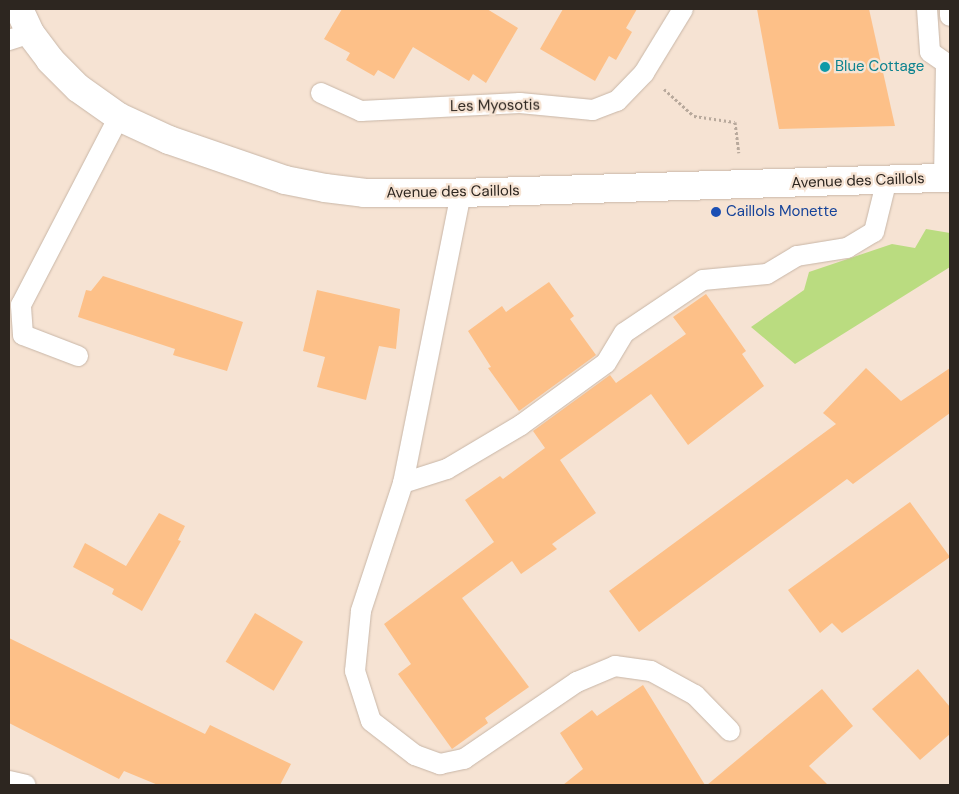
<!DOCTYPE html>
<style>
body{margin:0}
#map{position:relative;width:959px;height:794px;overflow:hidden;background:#f6e3d3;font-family:"DM Sans",sans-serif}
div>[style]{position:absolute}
.green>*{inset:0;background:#badc80}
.building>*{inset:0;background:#fdc088;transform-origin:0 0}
.path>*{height:3px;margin-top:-1.5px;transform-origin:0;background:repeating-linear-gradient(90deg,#b8a99c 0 2.5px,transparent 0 5px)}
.roads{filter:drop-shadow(0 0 1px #c8b6a7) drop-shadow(0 0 1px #c8b6a7)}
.lane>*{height:20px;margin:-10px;padding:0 10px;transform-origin:10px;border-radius:10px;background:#fff}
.secondary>*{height:28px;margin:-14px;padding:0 14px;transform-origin:14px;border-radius:14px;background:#fff}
.dots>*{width:14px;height:14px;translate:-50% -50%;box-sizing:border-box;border:2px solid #f6e3d3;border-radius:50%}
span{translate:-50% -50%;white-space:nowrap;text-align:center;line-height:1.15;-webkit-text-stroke:4.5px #f6e3d3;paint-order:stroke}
.culture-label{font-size:15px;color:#0d838f}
.left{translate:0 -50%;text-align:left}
.street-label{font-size:15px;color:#2d2620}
.transit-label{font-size:15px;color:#164399}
.frame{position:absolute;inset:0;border:10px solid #2d2620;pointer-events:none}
</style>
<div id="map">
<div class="green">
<i style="clip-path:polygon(926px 229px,950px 233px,950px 267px,795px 364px,751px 327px,804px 290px,809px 272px,892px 244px,915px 248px)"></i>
</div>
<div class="building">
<i style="clip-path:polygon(342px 9px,487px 9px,518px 28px,486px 83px,473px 74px,469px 81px,413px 47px,394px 79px,378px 70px,374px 76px,346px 60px,350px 53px,324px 39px)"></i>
<i style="clip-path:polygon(563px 9px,637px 9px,626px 28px,632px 32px,616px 60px,609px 56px,595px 81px,540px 49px)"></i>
<i style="clip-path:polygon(757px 9px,869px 9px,895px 126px,779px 129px)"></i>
<i style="clip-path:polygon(103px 276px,243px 322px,227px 371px,173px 355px,175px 349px,78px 317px,86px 290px,91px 291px)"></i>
<i style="clip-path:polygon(549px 282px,574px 316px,570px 319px,596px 355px,519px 411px,488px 368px,491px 367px,468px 331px,502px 306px,506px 312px)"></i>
<i style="clip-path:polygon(317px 290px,400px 309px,396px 349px,379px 346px,366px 400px,317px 387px,325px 357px,303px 351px)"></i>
<i style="clip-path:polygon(706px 294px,746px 351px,742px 354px,764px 386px,688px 445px,651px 394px,560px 460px,596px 513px,552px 544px,557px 549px,521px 574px,512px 561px,462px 598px,529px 687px,485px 718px,488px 723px,452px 749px,398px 674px,411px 664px,384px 624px,494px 542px,465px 500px,500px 476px,503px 479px,545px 448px,533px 431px,610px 375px,616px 383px,686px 334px,673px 317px)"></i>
<i style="clip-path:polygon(866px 368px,901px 401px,950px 368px,950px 413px,853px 484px,847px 479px,639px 632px,609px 591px,836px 424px,823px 413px)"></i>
<i style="clip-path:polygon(910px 502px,950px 557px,842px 633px,832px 623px,820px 633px,788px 590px)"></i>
<i style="clip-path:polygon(159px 513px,185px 526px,178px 540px,181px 541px,142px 611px,112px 594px,114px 589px,73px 567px,85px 543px,126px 566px)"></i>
<i style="left:255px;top:613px;width:56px;height:57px;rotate:31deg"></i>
<i style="clip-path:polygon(9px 638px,205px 734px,210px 725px,291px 764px,280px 785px,158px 785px,124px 771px,119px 779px,9px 723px)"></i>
<i style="clip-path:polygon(918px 669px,950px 707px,950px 734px,920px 760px,872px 709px)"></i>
<i style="clip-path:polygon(643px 685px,705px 785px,563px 785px,583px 769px,560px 733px,592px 710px,597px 716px)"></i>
<i style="clip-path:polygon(822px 689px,853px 726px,809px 766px,828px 785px,707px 785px)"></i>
</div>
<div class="path">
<i style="left:664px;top:89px;width:40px;rotate:42deg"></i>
<i style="left:694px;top:116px;width:41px;rotate:8.3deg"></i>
<i style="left:735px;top:122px;width:31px;rotate:83deg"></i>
</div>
<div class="roads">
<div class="lane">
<i style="left:927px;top:9px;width:43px;rotate:86deg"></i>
<i style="left:930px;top:52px;width:19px;rotate:35deg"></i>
<i style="left:946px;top:63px;width:115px;rotate:91deg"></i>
<i style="left:950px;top:9px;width:7px;rotate:90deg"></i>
<i style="left:9px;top:40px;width:22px;rotate:-18deg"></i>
<i style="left:321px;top:93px;width:44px;rotate:24.2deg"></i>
<i style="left:361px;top:111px;width:159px;rotate:-2.9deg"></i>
<i style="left:520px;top:103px;width:73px;rotate:5.5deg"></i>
<i style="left:593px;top:110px;width:26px;rotate:-21deg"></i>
<i style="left:617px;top:101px;width:39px;rotate:-46deg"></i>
<i style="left:644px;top:73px;width:75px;rotate:-58.6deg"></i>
<i style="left:461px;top:193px;width:296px;rotate:101.3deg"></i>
<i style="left:403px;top:483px;width:135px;rotate:108.2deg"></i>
<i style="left:361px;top:611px;width:60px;rotate:95.7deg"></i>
<i style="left:355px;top:671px;width:52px;rotate:72.3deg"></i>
<i style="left:371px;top:721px;width:56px;rotate:37.7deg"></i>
<i style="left:415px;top:755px;width:27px;rotate:20deg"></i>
<i style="left:440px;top:764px;width:25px;rotate:-12deg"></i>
<i style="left:464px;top:759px;width:137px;rotate:-34.3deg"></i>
<i style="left:577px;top:682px;width:41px;rotate:-22.8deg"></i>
<i style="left:615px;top:666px;width:36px;rotate:8deg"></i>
<i style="left:651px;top:671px;width:50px;rotate:28.6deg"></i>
<i style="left:695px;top:695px;width:50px;rotate:45.8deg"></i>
<i style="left:78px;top:356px;width:59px;rotate:-159.1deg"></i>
<i style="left:23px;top:335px;width:30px;rotate:-94deg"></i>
<i style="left:21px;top:305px;width:212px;rotate:-62.5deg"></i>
<i style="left:403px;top:483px;width:46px;rotate:-17.7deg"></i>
<i style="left:447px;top:469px;width:86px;rotate:-30.7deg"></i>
<i style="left:521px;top:425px;width:105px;rotate:-36.1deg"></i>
<i style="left:606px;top:363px;width:35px;rotate:-59deg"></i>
<i style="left:624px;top:333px;width:95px;rotate:-33.9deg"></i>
<i style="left:703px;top:280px;width:64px;rotate:-5.4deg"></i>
<i style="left:767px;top:274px;width:35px;rotate:-31deg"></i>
<i style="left:797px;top:256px;width:51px;rotate:-9.1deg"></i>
<i style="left:847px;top:248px;width:31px;rotate:-31deg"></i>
<i style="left:874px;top:232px;width:55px;rotate:-76.2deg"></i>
<i style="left:9px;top:781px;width:17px;rotate:13deg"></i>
</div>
<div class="secondary">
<i style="left:19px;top:9px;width:26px;rotate:65deg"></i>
<i style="left:30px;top:33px;width:34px;rotate:53deg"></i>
<i style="left:50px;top:60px;width:40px;rotate:45deg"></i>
<i style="left:78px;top:88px;width:50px;rotate:35.3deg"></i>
<i style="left:119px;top:117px;width:55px;rotate:24.7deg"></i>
<i style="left:169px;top:140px;width:123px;rotate:19deg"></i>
<i style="left:285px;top:180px;width:41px;rotate:11.3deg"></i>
<i style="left:325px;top:188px;width:39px;rotate:7deg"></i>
<i style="left:364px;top:193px;width:97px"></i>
<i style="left:461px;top:193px;width:489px;rotate:-1.8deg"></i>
</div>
</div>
<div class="dots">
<i style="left:825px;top:67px;background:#0f9aa8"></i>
<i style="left:716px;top:212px;background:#1a4fb4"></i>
</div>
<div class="culture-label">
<span class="left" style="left:835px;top:67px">Blue Cottage</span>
</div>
<div class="street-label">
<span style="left:495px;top:106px;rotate:-1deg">Les Myosotis</span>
<span style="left:858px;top:181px;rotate:-2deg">Avenue des Caillols</span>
<span style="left:453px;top:192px;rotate:-1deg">Avenue des Caillols</span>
</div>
<div class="transit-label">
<span class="left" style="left:726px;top:212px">Caillols Monette</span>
</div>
<div class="frame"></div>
</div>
